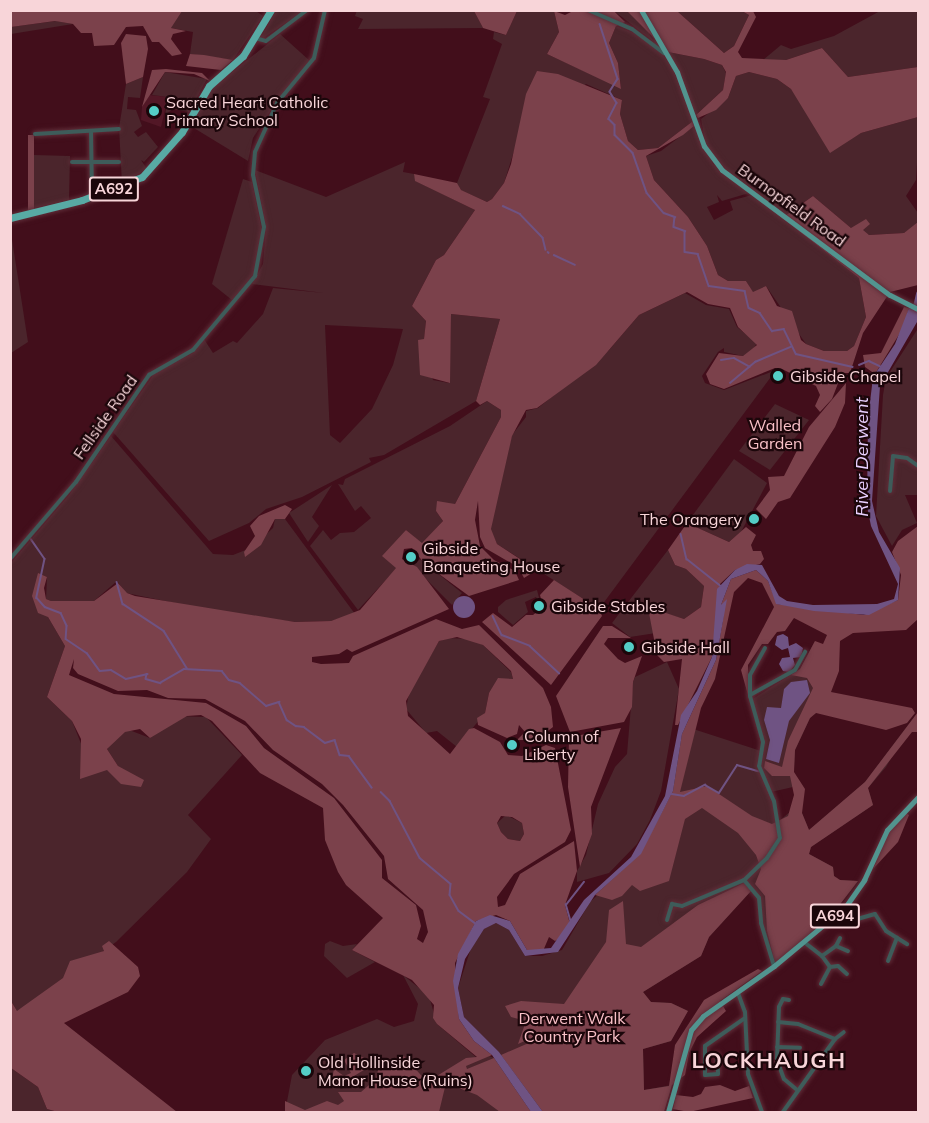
<!DOCTYPE html>
<style>
body{margin:0}
#map{position:relative;width:929px;height:1123px;overflow:hidden;background:#420e1b;font-family:Mulish,sans-serif}
div>[style]{position:absolute}
.built>*{inset:0;background:#521726}
.green>*{inset:0;background:#4b252c}
.forest>*{inset:0;background:#7b414b;transform-origin:0 0}
.water>*{inset:0;background:#6f5383}
.round{border-radius:50%}
.stream>*{height:1.5px;margin:-0.75px;padding:0 0.75px;transform-origin:0.75px;border-radius:0.75px;background:#6f5383}
.river>*{height:4.5px;margin:-2.25px;padding:0 2.25px;transform-origin:2.25px;border-radius:2.25px;background:#6f5383}
.roads{filter:drop-shadow(0 0 2px #5f2e39) drop-shadow(0 0 2px #5f2e39)}
.minor>*{height:4px;margin:-2px;padding:0 2px;transform-origin:2px;border-radius:2px;background:#3e5c5a}
.major>*{height:5px;margin:-2.5px;padding:0 2.5px;transform-origin:2.5px;border-radius:2.5px;background:#52948f}
.highway>*{height:7px;margin:-3.5px;padding:0 3.5px;transform-origin:3.5px;border-radius:3.5px;background:#58aaa4}
.dots>*{width:16px;height:16px;translate:-50% -50%;box-sizing:border-box;border:3px solid #1b060a;border-radius:50%}
span{translate:-50% -50%;white-space:nowrap;text-align:center;line-height:1.15;-webkit-text-stroke:4.5px #1b060a;paint-order:stroke}
.shield-label span{padding:2px 4px;background:#1b060a;border:2px solid;border-radius:4px;-webkit-text-stroke-width:0}
.shield-label{font-size:15px;color:#f8d5d9;font-weight:700}
.poi-label{font-size:16px;color:#f8d5d9}
.left{translate:0 -50%;text-align:left}
.right{translate:-100% -50%;text-align:right}
.street-label{font-size:16px;color:#f8d5d9}
.park-label{font-size:16px;color:#fac1c8}
.water-label{font-size:18px;color:#e9d0fe;font-style:italic}
.district-label{font-size:22px;color:#f8d5d9;font-weight:700;letter-spacing:1.5px}
.frame{position:absolute;inset:0;border:12px solid #f8d5d9;pointer-events:none}
</style>
<div id="map">
<div class="built">
<i style="clip-path:polygon(149px 95px,168px 97px,161px 127px,141px 120px,142px 107px)"></i>
</div>
<div class="green">
<i style="clip-path:polygon(357px 10px,474px 11px,483px 28px,358px 29px,363px 19px,355px 16px)"></i>
<i style="clip-path:polygon(182px 11px,256px 11px,263px 16px,233px 60px,190px 54px,193px 32px,171px 28px,174px 18px)"></i>
<i style="clip-path:polygon(276px 11px,303px 11px,262px 39px,261px 37px)"></i>
<i style="clip-path:polygon(517px 11px,554px 11px,559px 32px,547px 54px,621px 88px,618px 63px,609px 43px,616px 26px,634px 33px,661px 52px,673px 69px,693px 121px,658px 148px,638px 150px,628px 141px,620px 114px,622px 100px,586px 84px,516px 145px,504px 183px,492px 199px,487px 202px,460px 190px,457px 183px,490px 99px,483px 97px,502px 44px,493px 39px,494px 32px,506px 35px)"></i>
<i style="clip-path:polygon(614px 11px,627px 11px,644px 23px,653px 41px)"></i>
<i style="clip-path:polygon(677px 11px,742px 11px,749px 15px,734px 46px,724px 53px)"></i>
<i style="clip-path:polygon(880px 11px,918px 11px,918px 67px,848px 77px,822px 48px,786px 60px,763px 60px,781px 45px,791px 49px,834px 36px)"></i>
<i style="clip-path:polygon(56px 21px,73px 24px,11px 34px,10px 27px)"></i>
<i style="clip-path:polygon(280px 34px,310px 61px,276px 102px,253px 138px,248px 161px,189px 125px,207px 92px)"></i>
<i style="clip-path:polygon(668px 52px,704px 59px,722px 65px,726px 73px,723px 90px,696px 115px)"></i>
<i style="clip-path:polygon(165px 72px,207px 79px,189px 112px,173px 109px,165px 115px,168px 97px,152px 95px)"></i>
<i style="clip-path:polygon(749px 72px,777px 79px,791px 89px,843px 143px,861px 133px,918px 117px,918px 166px,917px 163px,916px 180px,906px 196px,918px 213px,917px 225px,904px 233px,869px 235px,851px 228px,813px 196px,786px 215px,730px 174px,706px 146px,701px 119px,728px 98px,736px 76px)"></i>
<i style="clip-path:polygon(143px 77px,140px 98px,128px 97px,127px 109px,136px 110px,142px 126px,134px 132px,138px 137px,146px 132px,158px 147px,144px 162px,141px 160px,147px 169px,122px 183px,119px 128px,126px 84px)"></i>
<i style="clip-path:polygon(694px 126px,713px 164px,749px 193px,722px 201px,717px 195px,719px 202px,707px 207px,714px 220px,733px 210px,730px 201px,752px 195px,859px 278px,866px 317px,854px 346px,847px 351px,824px 351px,806px 344px,766px 286px,753px 293px,746px 281px,728px 281px,718px 275px,707px 246px,688px 217px,654px 180px,646px 156px,661px 151px)"></i>
<i style="clip-path:polygon(34px 155px,70px 156px,69px 200px,34px 208px)"></i>
<i style="clip-path:polygon(evenodd,405px 162px,403px 172px,414px 174px,416px 181px,475px 210px,444px 255px,436px 260px,412px 306px,426px 321px,424px 340px,418px 340px,433px 380px,449px 383px,451px 314px,500px 319px,476px 401px,384px 455px,369px 458px,371px 462px,302px 497px,266px 509px,249px 523px,209px 541px,113px 432px,154px 374px,193px 353px,204px 339px,213px 353px,233px 341px,237px 343px,263px 314px,273px 288px,324px 293px,252px 284px,263px 264px,266px 226px,255px 170px,326px 197px,405px 162px,325px 325px,403px 329px,393px 365px,372px 409px,340px 443px,330px 435px,325px 325px)"></i>
<i style="clip-path:polygon(243px 179px,252px 182px,262px 232px,255px 274px,232px 300px,212px 284px)"></i>
<i style="clip-path:polygon(11px 233px,28px 342px,11px 353px,10px 353px)"></i>
<i style="clip-path:polygon(685px 293px,706px 305px,729px 309px,737px 327px,757px 343px,750px 355px,743px 356px,724px 352px,724px 348px,718px 352px,702px 376px,705px 383px,724px 390px,776px 370px,599px 609px,497px 544px,490px 529px,499px 482px,512px 435px,526px 417px,526px 411px,538px 408px,609px 350px,639px 315px)"></i>
<i style="clip-path:polygon(917px 330px,918px 495px,905px 495px,917px 523px,902px 530px,892px 546px,876px 516px,883px 395px,886px 378px)"></i>
<i style="clip-path:polygon(487px 401px,501px 410px,501px 417px,455px 504px,436px 511px,443px 521px,422px 544px,406px 530px,397px 568px,358px 610px,310px 546px,323px 530px,331px 540px,340px 533px,354px 532px,371px 518px,361px 506px,355px 511px,338px 484px,343px 485px,345px 479px,450px 426px)"></i>
<i style="clip-path:polygon(775px 404px,809px 420px,770px 470px,739px 451px)"></i>
<i style="clip-path:polygon(111px 436px,213px 554px,233px 555px,248px 549px,244px 555px,273px 528px,275px 519px,285px 519px,355px 614px,331px 621px,295px 622px,224px 613px,126px 593px,117px 581px,94px 601px,51px 601px,46px 599px,47px 577px,42px 575px,48px 617px,65px 646px,47px 697px,72px 721px,92px 771px,118px 766px,107px 749px,124px 728px,150px 738px,175px 716px,206px 717px,242px 755px,188px 815px,211px 839px,187px 872px,116px 942px,18px 1013px,11px 1001px,11px 563px,69px 495px)"></i>
<i style="clip-path:polygon(734px 459px,767px 483px,741px 532px,729px 542px,687px 523px)"></i>
<i style="clip-path:polygon(332px 485px,312px 517px,319px 526px,308px 542px,289px 513px)"></i>
<i style="clip-path:polygon(668px 550px,675px 565px,686px 569px,704px 586px,701px 607px,684px 619px,654px 610px,656px 633px,630px 637px,612px 623px)"></i>
<i style="clip-path:polygon(420px 559px,462px 593px,452px 605px,413px 566px)"></i>
<i style="clip-path:polygon(537px 590px,542px 609px,536px 597px,525px 602px,528px 612px,513px 625px,498px 612px,498px 607px,506px 600px)"></i>
<i style="clip-path:polygon(448px 638px,471px 639px,483px 645px,511px 672px,513px 679px,489px 693px,485px 713px,457px 747px,437px 731px,426px 733px,406px 709px,409px 693px,439px 641px)"></i>
<i style="clip-path:polygon(815px 641px,816px 713px,810px 718px,795px 750px,793px 787px,771px 792px,778px 822px,791px 811px,802px 813px,809px 830px,865px 782px,918px 712px,886px 767px,868px 788px,873px 805px,811px 847px,809px 854px,833px 867px,834px 876px,840px 880px,858px 881px,831px 916px,774px 964px,761px 923px,759px 898px,751px 891px,709px 937px,701px 956px,643px 992px,651px 1002px,671px 1003px,688px 1011px,671px 1041px,643px 1049px,644px 1090px,672px 1085px,664px 1112px,543px 1112px,499px 1052px,464px 1017px,458px 988px,471px 948px,484px 929px,496px 923px,509px 930px,525px 956px,542px 956px,562px 950px,590px 902px,617px 877px,659px 822px,684px 726px,761px 751px,763px 742px,751px 700px,800px 669px)"></i>
<i style="clip-path:polygon(667px 662px,679px 689px,661px 791px,650px 820px,637px 844px,609px 873px,577px 882px,577px 871px,586px 855px,598px 804px,615px 767px,627px 754px,633px 682px,635px 677px)"></i>
<i style="clip-path:polygon(506px 815px,522px 823px,524px 834px,520px 841px,508px 839px,501px 832px,497px 823px)"></i>
<i style="clip-path:polygon(330px 941px,343px 946px,357px 944px,352px 950px,375px 962px,347px 978px,324px 956px,325px 944px)"></i>
<i style="clip-path:polygon(403px 975px,429px 996px,437px 1024px,477px 1058px,485px 1054px,494px 1058px,531px 1112px,285px 1112px,292px 1075px,325px 1040px,377px 1019px,394px 1027px,414px 1021px,418px 1004px)"></i>
<i style="clip-path:polygon(11px 1068px,38px 1087px,47px 1109px,58px 1112px,11px 1112px)"></i>
</div>
<div class="forest">
<i style="clip-path:polygon(10px 11px,182px 11px,171px 28px,186px 31px,173px 34px,171px 39px,182px 54px,172px 56px,159px 42px,152px 42px,143px 26px,126px 27px,114px 45px,94px 46px,92px 33px,81px 33px,73px 24px,55px 21px,11px 27px)"></i>
<i style="clip-path:polygon(474px 11px,517px 11px,506px 35px,483px 28px)"></i>
<i style="clip-path:polygon(554px 11px,565px 15px,573px 11px,614px 11px,625px 22px,616px 26px,609px 43px,618px 63px,621px 89px,547px 54px,559px 32px)"></i>
<i style="clip-path:polygon(627px 11px,677px 11px,724px 53px,734px 46px,749px 15px,742px 11px,753px 11px,756px 17px,738px 52px,742px 58px,786px 60px,822px 48px,848px 77px,918px 67px,918px 117px,861px 133px,830px 153px,791px 89px,777px 79px,749px 72px,736px 76px,728px 98px,716px 110px,698px 118px,696px 115px,723px 90px,726px 72px,722px 65px,704px 59px,668px 52px)"></i>
<i style="clip-path:polygon(126px 34px,146px 36px,148px 49px,143px 77px,126px 84px,121px 43px)"></i>
<i style="clip-path:polygon(190px 54px,204px 55px,233px 60px,221px 70px,186px 66px)"></i>
<i style="clip-path:polygon(166px 69px,202px 73px,210px 81px,194px 74px,165px 72px,142px 107px,152px 70px)"></i>
<i style="clip-path:polygon(evenodd,537px 71px,558px 74px,622px 100px,620px 114px,628px 141px,638px 150px,658px 148px,693px 121px,694px 126px,683px 135px,646px 156px,654px 180px,688px 217px,707px 246px,718px 275px,728px 281px,746px 281px,753px 292px,766px 286px,777px 306px,792px 311px,801px 340px,806px 344px,824px 351px,847px 351px,854px 346px,866px 317px,859px 278px,782px 218px,813px 196px,851px 228px,866px 219px,870px 224px,863px 230px,869px 235px,904px 233px,918px 222px,918px 285px,890px 292px,863px 333px,850px 373px,842px 373px,832px 399px,820px 412px,815px 406px,820px 395px,816px 386px,782px 369px,775px 368px,724px 389px,710px 384px,706px 374px,719px 353px,743px 356px,757px 345px,738px 327px,730px 308px,708px 304px,687px 292px,639px 315px,596px 365px,537px 408px,526px 410px,512px 436px,491px 529px,497px 544px,537px 570px,524px 578px,518px 567px,485px 548px,480px 537px,478px 501px,475px 520px,480px 546px,494px 560px,515px 571px,519px 580px,469px 596px,424px 563px,412px 548px,404px 549px,402px 559px,417px 567px,449px 609px,352px 652px,347px 649px,339px 654px,312px 657px,312px 662px,321px 664px,349px 663px,353px 656px,436px 619px,462px 629px,479px 625px,543px 688px,551px 707px,553px 727px,536px 740px,517px 740px,525px 732px,519px 725px,517px 734px,507px 738px,478px 725px,477px 718px,485px 713px,489px 693px,498px 678px,513px 679px,511px 671px,483px 645px,457px 637px,439px 641px,406px 701px,408px 716px,450px 754px,469px 729px,474px 728px,500px 742px,508px 755px,522px 756px,546px 745px,555px 748px,571px 830px,565px 842px,514px 874px,497px 897px,498px 907px,505px 905px,520px 874px,574px 841px,577px 871px,565px 905px,570px 924px,560px 938px,555px 941px,549px 937px,543px 951px,527px 950px,510px 921px,496px 915px,476px 921px,455px 963px,459px 1019px,474px 1041px,492px 1055px,466px 1066px,467px 1069px,494px 1058px,531px 1112px,500px 1112px,477px 1095px,446px 1083px,439px 1112px,285px 1112px,285px 1101px,305px 1110px,327px 1101px,338px 1105px,344px 1101px,338px 1092px,361px 1092px,376px 1079px,378px 1070px,390px 1067px,404px 1056px,427px 1082px,466px 1058px,477px 1057px,437px 1024px,433px 1018px,434px 1005px,412px 980px,352px 950px,383px 918px,346px 885px,338px 872px,325px 840px,323px 808px,260px 773px,212px 721px,201px 715px,187px 716px,150px 738px,140px 729px,125px 732px,107px 749px,118px 766px,144px 780px,141px 787px,121px 784px,107px 770px,80px 779px,81px 739px,72px 721px,47px 697px,65px 646px,48px 617px,38px 613px,32px 596px,38px 573px,47px 577px,44px 588px,46px 599px,51px 601px,94px 601px,118px 583px,127px 593px,135px 596px,295px 622px,331px 621px,360px 610px,396px 568px,382px 556px,406px 530px,422px 543px,443px 521px,436px 511px,437px 501px,455px 504px,501px 417px,501px 410px,487px 401px,480px 405px,476px 401px,500px 319px,451px 314px,450px 383px,420px 375px,418px 340px,424px 339px,426px 321px,412px 306px,436px 260px,444px 255px,475px 210px,415px 181px,414px 174px,457px 183px,461px 190px,487px 202px,492px 199px,504px 183px,511px 164px,526px 94px,537px 71px,74px 659px,73px 668px,78px 674px,118px 691px,147px 690px,168px 698px,205px 699px,245px 721px,273px 750px,322px 784px,343px 805px,384px 856px,388px 879px,423px 910px,428px 932px,423px 943px,417px 939px,421px 926px,416px 905px,382px 878px,382px 860px,334px 798px,264px 748px,246px 726px,206px 703px,114px 694px,69px 675px,74px 659px,537px 71px,501px 816px,512px 817px,522px 823px,524px 834px,520px 841px,508px 839px,501px 832px,497px 823px,501px 816px)"></i>
<i style="left:28px;top:135px;width:6px;height:75px"></i>
<i style="clip-path:polygon(904px 307px,909px 308px,903px 328px,875px 374px,865px 367px,863px 355px,881px 353px)"></i>
<i style="clip-path:polygon(846px 383px,845px 403px,835px 427px,790px 498px,778px 502px,766px 519px,756px 509px,770px 490px,768px 477px,784px 476px,809px 427px)"></i>
<i style="clip-path:polygon(285px 505px,292px 509px,285px 519px,275px 519px,261px 545px,245px 557px,244px 552px,255px 536px,250px 526px,259px 516px)"></i>
<i style="clip-path:polygon(687px 523px,729px 542px,746px 527px,756px 535px,751px 545px,753px 551px,761px 551px,764px 559px,760px 564px,735px 570px,720px 584px,712px 657px,678px 725px,675px 725px,682px 659px,664px 662px,657px 655px,649px 613px,654px 609px,684px 619px,701px 607px,704px 586px,686px 569px,675px 565px,668px 550px)"></i>
<i style="clip-path:polygon(evenodd,918px 526px,918px 619px,906px 630px,853px 633px,840px 641px,839px 671px,831px 692px,912px 708px,915px 713px,907px 723px,886px 730px,816px 713px,810px 718px,795px 750px,794px 772px,805px 789px,802px 813px,809px 830px,865px 782px,918px 712px,918px 732px,912px 732px,868px 788px,873px 805px,811px 847px,809px 854px,833px 867px,834px 876px,840px 880px,858px 881px,831px 916px,775px 963px,767px 931px,765px 896px,755px 884px,761px 869px,756px 855px,738px 833px,702px 808px,685px 819px,669px 881px,640px 891px,632px 885px,622px 896px,612px 900px,595px 895px,640px 854px,673px 791px,682px 734px,716px 660px,723px 620px,724px 605px,721px 605px,731px 579px,756px 570px,768px 581px,777px 604px,864px 615px,898px 600px,901px 575px,892px 552px,898px 541px,918px 526px,748px 578px,762px 583px,774px 607px,741px 670px,748px 695px,748px 665px,762px 644px,768px 644px,777px 632px,785px 631px,794px 618px,827px 635px,823px 644px,815px 641px,800px 669px,791px 675px,807px 678px,813px 688px,788px 741px,782px 767px,765px 761px,764px 768px,772px 776px,790px 776px,794px 795px,788px 816px,772px 824px,752px 816px,707px 786px,680px 792px,701px 708px,715px 679px,734px 592px,748px 578px)"></i>
<i style="clip-path:polygon(554px 580px,599px 609px,602px 616px,551px 685px,482px 622px,493px 613px,512px 627px,526px 615px,533px 615px,543px 607px,540px 595px)"></i>
<i style="clip-path:polygon(603px 626px,612px 626px,631px 638px,608px 638px,604px 644px,618px 659px,625px 663px,642px 656px,633px 682px,632px 707px,624px 722px,570px 732px,556px 696px)"></i>
<i style="clip-path:polygon(621px 728px,591px 807px,592px 834px,580px 867px,568px 787px,569px 737px)"></i>
<i style="clip-path:polygon(906px 813px,909px 815px,898px 842px,873px 869px,888px 833px)"></i>
<i style="clip-path:polygon(744px 883px,751px 891px,709px 937px,701px 956px,643px 992px,651px 1002px,671px 1003px,688px 1011px,671px 1041px,643px 1049px,644px 1090px,669px 1086px,675px 1045px,704px 1000px,758px 969px,762px 971px,720px 1001px,726px 1011px,697px 1037px,689px 1053px,685px 1075px,672px 1085px,664px 1112px,543px 1112px,501px 1055px,531px 1042px,529px 1039px,518px 1044px,526px 1021px,511px 1017px,505px 1006px,521px 1001px,564px 1004px,606px 942px,609px 910px,623px 901px,626px 944px,641px 947px,698px 905px)"></i>
<i style="clip-path:polygon(109px 941px,138px 967px,140px 976px,128px 992px,64px 1023px,177px 1112px,58px 1112px,47px 1109px,38px 1087px,11px 1068px,11px 1001px,17px 1011px,21px 1008px,63px 978px,70px 961px,104px 951px,102px 946px)"></i>
<i style="clip-path:polygon(354px 1053px,364px 1058px,367px 1068px,338px 1086px,331px 1084px,334px 1069px,344px 1076px,351px 1073px,344px 1060px)"></i>
<i style="clip-path:polygon(720px 1085px,735px 1091px,749px 1086px,753px 1098px,689px 1112px,673px 1109px,676px 1095px,693px 1097px,701px 1094px,705px 1087px)"></i>
</div>
<div class="water">
<i style="clip-path:polygon(909px 308px,918px 311px,917px 322px,880px 386px,872px 501px,879px 532px,900px 568px,898px 600px,869px 615px,814px 611px,776px 604px,768px 581px,756px 570px,731px 579px,721px 605px,727px 599px,716px 660px,682px 734px,673px 791px,641px 854px,595px 895px,558px 952px,525px 956px,509px 930px,496px 923px,484px 929px,465px 959px,458px 988px,464px 1017px,499px 1052px,543px 1112px,531px 1112px,492px 1055px,474px 1041px,459px 1019px,453px 981px,458px 954px,476px 921px,490px 915px,510px 921px,527px 950px,551px 948px,584px 900px,631px 857px,665px 796px,681px 715px,697px 691px,712px 657px,717px 589px,735px 570px,747px 564px,762px 565px,779px 596px,787px 601px,813px 605px,877px 604px,894px 599px,898px 584px,871px 526px,867px 506px,868px 419px,873px 377px,895px 344px)"></i>
<i class="round" style="left:453px;top:596px;width:22px;height:22px"></i>
<i style="clip-path:polygon(783px 634px,788px 637px,789px 646px,796px 643px,803px 648px,801px 657px,793px 658px,795px 665px,789px 672px,783px 671px,779px 664px,782px 658px,790px 657px,788px 648px,782px 650px,775px 645px,777px 636px)"></i>
<i style="clip-path:polygon(807px 680px,810px 693px,789px 721px,779px 763px,766px 759px,770px 740px,764px 720px,767px 707px,781px 708px,784px 689px,791px 682px)"></i>
</div>
<div class="stream">
<i style="left:600px;top:24px;width:58px;rotate:71.9deg"></i>
<i style="left:618px;top:79px;width:15px;rotate:122deg"></i>
<i style="left:610px;top:92px;width:13px;rotate:58deg"></i>
<i style="left:617px;top:103px;width:18px;rotate:117deg"></i>
<i style="left:609px;top:119px;width:8px;rotate:45deg"></i>
<i style="left:615px;top:125px;width:10px;rotate:90deg"></i>
<i style="left:615px;top:135px;width:25px;rotate:45deg"></i>
<i style="left:633px;top:153px;width:42px;rotate:70.7deg"></i>
<i style="left:647px;top:193px;width:26px;rotate:50deg"></i>
<i style="left:664px;top:213px;width:12px;rotate:20deg"></i>
<i style="left:675px;top:217px;width:10px;rotate:96deg"></i>
<i style="left:674px;top:227px;width:12px;rotate:20deg"></i>
<i style="left:685px;top:231px;width:21px;rotate:90deg"></i>
<i style="left:685px;top:252px;width:13px;rotate:9deg"></i>
<i style="left:698px;top:254px;width:34px;rotate:71deg"></i>
<i style="left:709px;top:286px;width:36px;rotate:8deg"></i>
<i style="left:745px;top:291px;width:17px;rotate:77deg"></i>
<i style="left:749px;top:308px;width:12px;rotate:24deg"></i>
<i style="left:760px;top:313px;width:22px;rotate:56deg"></i>
<i style="left:772px;top:331px;width:12px;rotate:-9deg"></i>
<i style="left:784px;top:329px;width:28px;rotate:64deg"></i>
<i style="left:796px;top:354px;width:58px;rotate:12.8deg"></i>
<i style="left:503px;top:206px;width:19px;rotate:25deg"></i>
<i style="left:520px;top:214px;width:33px;rotate:46deg"></i>
<i style="left:543px;top:238px;width:12px;rotate:76deg"></i>
<i style="left:548px;top:252px;width:1px;rotate:45deg"></i>
<i style="left:554px;top:255px;width:23px;rotate:25deg"></i>
<i style="left:721px;top:360px;width:13px;rotate:-9deg"></i>
<i style="left:734px;top:358px;width:18px;rotate:29deg"></i>
<i style="left:859px;top:365px;width:11px;rotate:-22deg"></i>
<i style="left:869px;top:361px;width:14px;rotate:25deg"></i>
<i style="left:730px;top:383px;width:33px;rotate:-40deg"></i>
<i style="left:755px;top:362px;width:39px;rotate:-23deg"></i>
<i style="left:681px;top:534px;width:26px;rotate:77deg"></i>
<i style="left:687px;top:559px;width:43px;rotate:38.5deg"></i>
<i style="left:31px;top:539px;width:24px;rotate:55deg"></i>
<i style="left:45px;top:559px;width:40px;rotate:102deg"></i>
<i style="left:37px;top:598px;width:12px;rotate:48deg"></i>
<i style="left:45px;top:607px;width:17px;rotate:21deg"></i>
<i style="left:61px;top:613px;width:14px;rotate:65deg"></i>
<i style="left:67px;top:626px;width:13px;rotate:94deg"></i>
<i style="left:66px;top:639px;width:25px;rotate:34deg"></i>
<i style="left:87px;top:653px;width:22px;rotate:54deg"></i>
<i style="left:100px;top:671px;width:11px;rotate:-5deg"></i>
<i style="left:111px;top:670px;width:17px;rotate:31deg"></i>
<i style="left:126px;top:679px;width:22px;rotate:-13deg"></i>
<i style="left:147px;top:674px;width:5px;rotate:101deg"></i>
<i style="left:146px;top:679px;width:15px;rotate:16deg"></i>
<i style="left:160px;top:683px;width:28px;rotate:-30deg"></i>
<i style="left:184px;top:669px;width:38px;rotate:3deg"></i>
<i style="left:222px;top:671px;width:11px;rotate:52deg"></i>
<i style="left:229px;top:680px;width:11px;rotate:15deg"></i>
<i style="left:240px;top:683px;width:35px;rotate:41deg"></i>
<i style="left:266px;top:706px;width:14px;rotate:-17deg"></i>
<i style="left:279px;top:702px;width:20px;rotate:66deg"></i>
<i style="left:287px;top:720px;width:11px;rotate:34deg"></i>
<i style="left:296px;top:726px;width:8px;rotate:7deg"></i>
<i style="left:304px;top:727px;width:26px;rotate:37deg"></i>
<i style="left:325px;top:743px;width:10px;rotate:-17deg"></i>
<i style="left:335px;top:740px;width:16px;rotate:72deg"></i>
<i style="left:340px;top:755px;width:9px;rotate:6deg"></i>
<i style="left:349px;top:756px;width:39px;rotate:54deg"></i>
<i style="left:117px;top:582px;width:23px;rotate:75deg"></i>
<i style="left:123px;top:604px;width:49px;rotate:33.4deg"></i>
<i style="left:164px;top:631px;width:44px;rotate:58.1deg"></i>
<i style="left:493px;top:616px;width:21px;rotate:65deg"></i>
<i style="left:502px;top:635px;width:30px;rotate:21deg"></i>
<i style="left:530px;top:646px;width:40px;rotate:43deg"></i>
<i style="left:381px;top:792px;width:13px;rotate:45deg"></i>
<i style="left:390px;top:801px;width:64px;rotate:62.2deg"></i>
<i style="left:420px;top:858px;width:40px;rotate:40deg"></i>
<i style="left:451px;top:884px;width:11px;rotate:95deg"></i>
<i style="left:450px;top:895px;width:18px;rotate:61deg"></i>
<i style="left:459px;top:911px;width:21px;rotate:37deg"></i>
<i style="left:672px;top:794px;width:12px;rotate:9deg"></i>
<i style="left:684px;top:796px;width:24px;rotate:-28deg"></i>
<i style="left:705px;top:785px;width:16px;rotate:30deg"></i>
<i style="left:719px;top:793px;width:33px;rotate:-57deg"></i>
<i style="left:737px;top:765px;width:22px;rotate:16deg"></i>
<i style="left:571px;top:923px;width:19px;rotate:-106deg"></i>
<i style="left:566px;top:905px;width:29px;rotate:-52deg"></i>
</div>
<div class="river">
<i style="left:914px;top:311px;width:18px;rotate:-77deg"></i>
</div>
<div class="roads">
<div class="minor">
<i style="left:588px;top:10px;width:48px;rotate:23.4deg"></i>
<i style="left:632px;top:29px;width:40px;rotate:37deg"></i>
<i style="left:255px;top:38px;width:11px;rotate:15deg"></i>
<i style="left:266px;top:41px;width:51px;rotate:-37.1deg"></i>
<i style="left:91px;top:131px;width:65px;rotate:89.1deg"></i>
<i style="left:35px;top:134px;width:84px;rotate:-3.4deg"></i>
<i style="left:72px;top:162px;width:47px"></i>
<i style="left:890px;top:491px;width:35px;rotate:-85deg"></i>
<i style="left:893px;top:456px;width:14px;rotate:8deg"></i>
<i style="left:907px;top:458px;width:14px;rotate:36deg"></i>
<i style="left:10px;top:559px;width:101px;rotate:-49.4deg"></i>
<i style="left:76px;top:482px;width:130px;rotate:-55.7deg"></i>
<i style="left:149px;top:375px;width:51px;rotate:-29.6deg"></i>
<i style="left:193px;top:350px;width:97px;rotate:-50deg"></i>
<i style="left:255px;top:276px;width:50px;rotate:-79.6deg"></i>
<i style="left:264px;top:227px;width:53px;rotate:-101.9deg"></i>
<i style="left:253px;top:175px;width:23px;rotate:-85deg"></i>
<i style="left:255px;top:152px;width:54px;rotate:-65.8deg"></i>
<i style="left:277px;top:103px;width:58px;rotate:-50.6deg"></i>
<i style="left:314px;top:58px;width:49px;rotate:-77.1deg"></i>
<i style="left:765px;top:648px;width:31px;rotate:119deg"></i>
<i style="left:750px;top:675px;width:21px;rotate:90deg"></i>
<i style="left:750px;top:696px;width:48px;rotate:74.2deg"></i>
<i style="left:763px;top:742px;width:24px;rotate:99deg"></i>
<i style="left:759px;top:766px;width:38px;rotate:67deg"></i>
<i style="left:774px;top:801px;width:37px;rotate:81deg"></i>
<i style="left:780px;top:838px;width:24px;rotate:123deg"></i>
<i style="left:767px;top:858px;width:32px;rotate:136deg"></i>
<i style="left:744px;top:880px;width:23px;rotate:50deg"></i>
<i style="left:759px;top:898px;width:25px;rotate:85deg"></i>
<i style="left:761px;top:923px;width:45px;rotate:73.2deg"></i>
<i style="left:750px;top:695px;width:51px;rotate:-29.1deg"></i>
<i style="left:795px;top:670px;width:21px;rotate:-61deg"></i>
<i style="left:836px;top:916px;width:13px;rotate:29deg"></i>
<i style="left:847px;top:922px;width:29px;rotate:-16deg"></i>
<i style="left:875px;top:914px;width:20px;rotate:57deg"></i>
<i style="left:886px;top:931px;width:25px;rotate:32deg"></i>
<i style="left:667px;top:920px;width:17px;rotate:-73deg"></i>
<i style="left:672px;top:904px;width:10px;rotate:11deg"></i>
<i style="left:682px;top:906px;width:67px;rotate:-22.8deg"></i>
<i style="left:804px;top:942px;width:23px;rotate:38deg"></i>
<i style="left:822px;top:956px;width:17px;rotate:-36deg"></i>
<i style="left:836px;top:946px;width:13px;rotate:23deg"></i>
<i style="left:836px;top:946px;width:9px;rotate:-63deg"></i>
<i style="left:888px;top:961px;width:25px;rotate:-69deg"></i>
<i style="left:830px;top:967px;width:8px;rotate:-7deg"></i>
<i style="left:838px;top:966px;width:12px;rotate:42deg"></i>
<i style="left:821px;top:984px;width:19px;rotate:-62deg"></i>
<i style="left:830px;top:967px;width:14px;rotate:-126deg"></i>
<i style="left:738px;top:993px;width:20px;rotate:70deg"></i>
<i style="left:745px;top:1012px;width:62px;rotate:87.2deg"></i>
<i style="left:748px;top:1074px;width:40px;rotate:69.8deg"></i>
<i style="left:789px;top:1000px;width:6px;rotate:-171deg"></i>
<i style="left:783px;top:999px;width:9px;rotate:117deg"></i>
<i style="left:779px;top:1007px;width:53px;rotate:92.2deg"></i>
<i style="left:777px;top:1060px;width:20px;rotate:70deg"></i>
<i style="left:784px;top:1079px;width:16px;rotate:40deg"></i>
<i style="left:778px;top:1022px;width:20px;rotate:6deg"></i>
<i style="left:798px;top:1024px;width:40px;rotate:22deg"></i>
<i style="left:835px;top:1039px;width:90px;rotate:125.5deg"></i>
<i style="left:835px;top:1039px;width:11px;rotate:-38deg"></i>
<i style="left:777px;top:1047px;width:23px;rotate:2deg"></i>
<i style="left:717px;top:1054px;width:20px;rotate:87deg"></i>
<i style="left:718px;top:1074px;width:13px;rotate:176deg"></i>
<i style="left:705px;top:1075px;width:29px;rotate:-90deg"></i>
<i style="left:705px;top:1046px;width:49px;rotate:-35deg"></i>
</div>
<div class="major">
<i style="left:641px;top:10px;width:72px;rotate:59.9deg"></i>
<i style="left:677px;top:72px;width:79px;rotate:70deg"></i>
<i style="left:704px;top:146px;width:30px;rotate:53deg"></i>
<i style="left:722px;top:170px;width:209px;rotate:36.7deg"></i>
<i style="left:890px;top:295px;width:31px;rotate:27deg"></i>
<i style="left:668px;top:1112px;width:85px;rotate:-74.3deg"></i>
<i style="left:691px;top:1030px;width:18px;rotate:-49deg"></i>
<i style="left:703px;top:1016px;width:87px;rotate:-35.2deg"></i>
<i style="left:774px;top:966px;width:94px;rotate:-39.8deg"></i>
<i style="left:846px;top:906px;width:32px;rotate:-55deg"></i>
<i style="left:864px;top:880px;width:55px;rotate:-65.3deg"></i>
<i style="left:887px;top:830px;width:45px;rotate:-46.8deg"></i>
</div>
<div class="highway">
<i style="left:10px;top:218px;width:74px;rotate:-14deg"></i>
<i style="left:82px;top:200px;width:64px;rotate:-21deg"></i>
<i style="left:142px;top:177px;width:60px;rotate:-48.4deg"></i>
<i style="left:182px;top:132px;width:53px;rotate:-59.6deg"></i>
<i style="left:209px;top:86px;width:45px;rotate:-41.4deg"></i>
<i style="left:243px;top:56px;width:54px;rotate:-58.7deg"></i>
</div>
</div>
<div class="dots">
<i style="left:154px;top:111px;background:#54cdc6"></i>
<i style="left:778px;top:376px;background:#54cdc6"></i>
<i style="left:754px;top:519px;background:#54cdc6"></i>
<i style="left:411px;top:557px;background:#54cdc6"></i>
<i style="left:539px;top:606px;background:#54cdc6"></i>
<i style="left:629px;top:647px;background:#54cdc6"></i>
<i style="left:512px;top:745px;background:#54cdc6"></i>
<i style="left:306px;top:1071px;background:#54cdc6"></i>
</div>
<div class="shield-label">
<span style="left:114px;top:189px">A692</span>
<span style="left:835px;top:916px">A694</span>
</div>
<div class="poi-label">
<span class="left" style="left:166px;top:111px">Sacred Heart Catholic<br>Primary School</span>
<span class="left" style="left:790px;top:376px">Gibside Chapel</span>
<span class="right" style="left:742px;top:519px">The Orangery</span>
<span class="left" style="left:423px;top:557px">Gibside<br>Banqueting House</span>
<span class="left" style="left:551px;top:606px">Gibside Stables</span>
<span class="left" style="left:641px;top:647px">Gibside Hall</span>
<span class="left" style="left:524px;top:745px">Column of<br>Liberty</span>
<span class="left" style="left:318px;top:1071px">Old Hollinside<br>Manor House (Ruins)</span>
</div>
<div class="street-label">
<span style="left:792px;top:205px;rotate:36deg">Burnopfield Road</span>
<span style="left:105px;top:417px;rotate:-55deg">Fellside Road</span>
</div>
<div class="park-label">
<span style="left:775px;top:434px">Walled<br>Garden</span>
<span style="left:572px;top:1027px">Derwent Walk<br>Country Park</span>
</div>
<div class="water-label">
<span style="left:862px;top:457px;rotate:-90deg">River Derwent</span>
</div>
<div class="district-label">
<span style="left:769px;top:1061px">LOCKHAUGH</span>
</div>
<div class="frame"></div>
</div>
